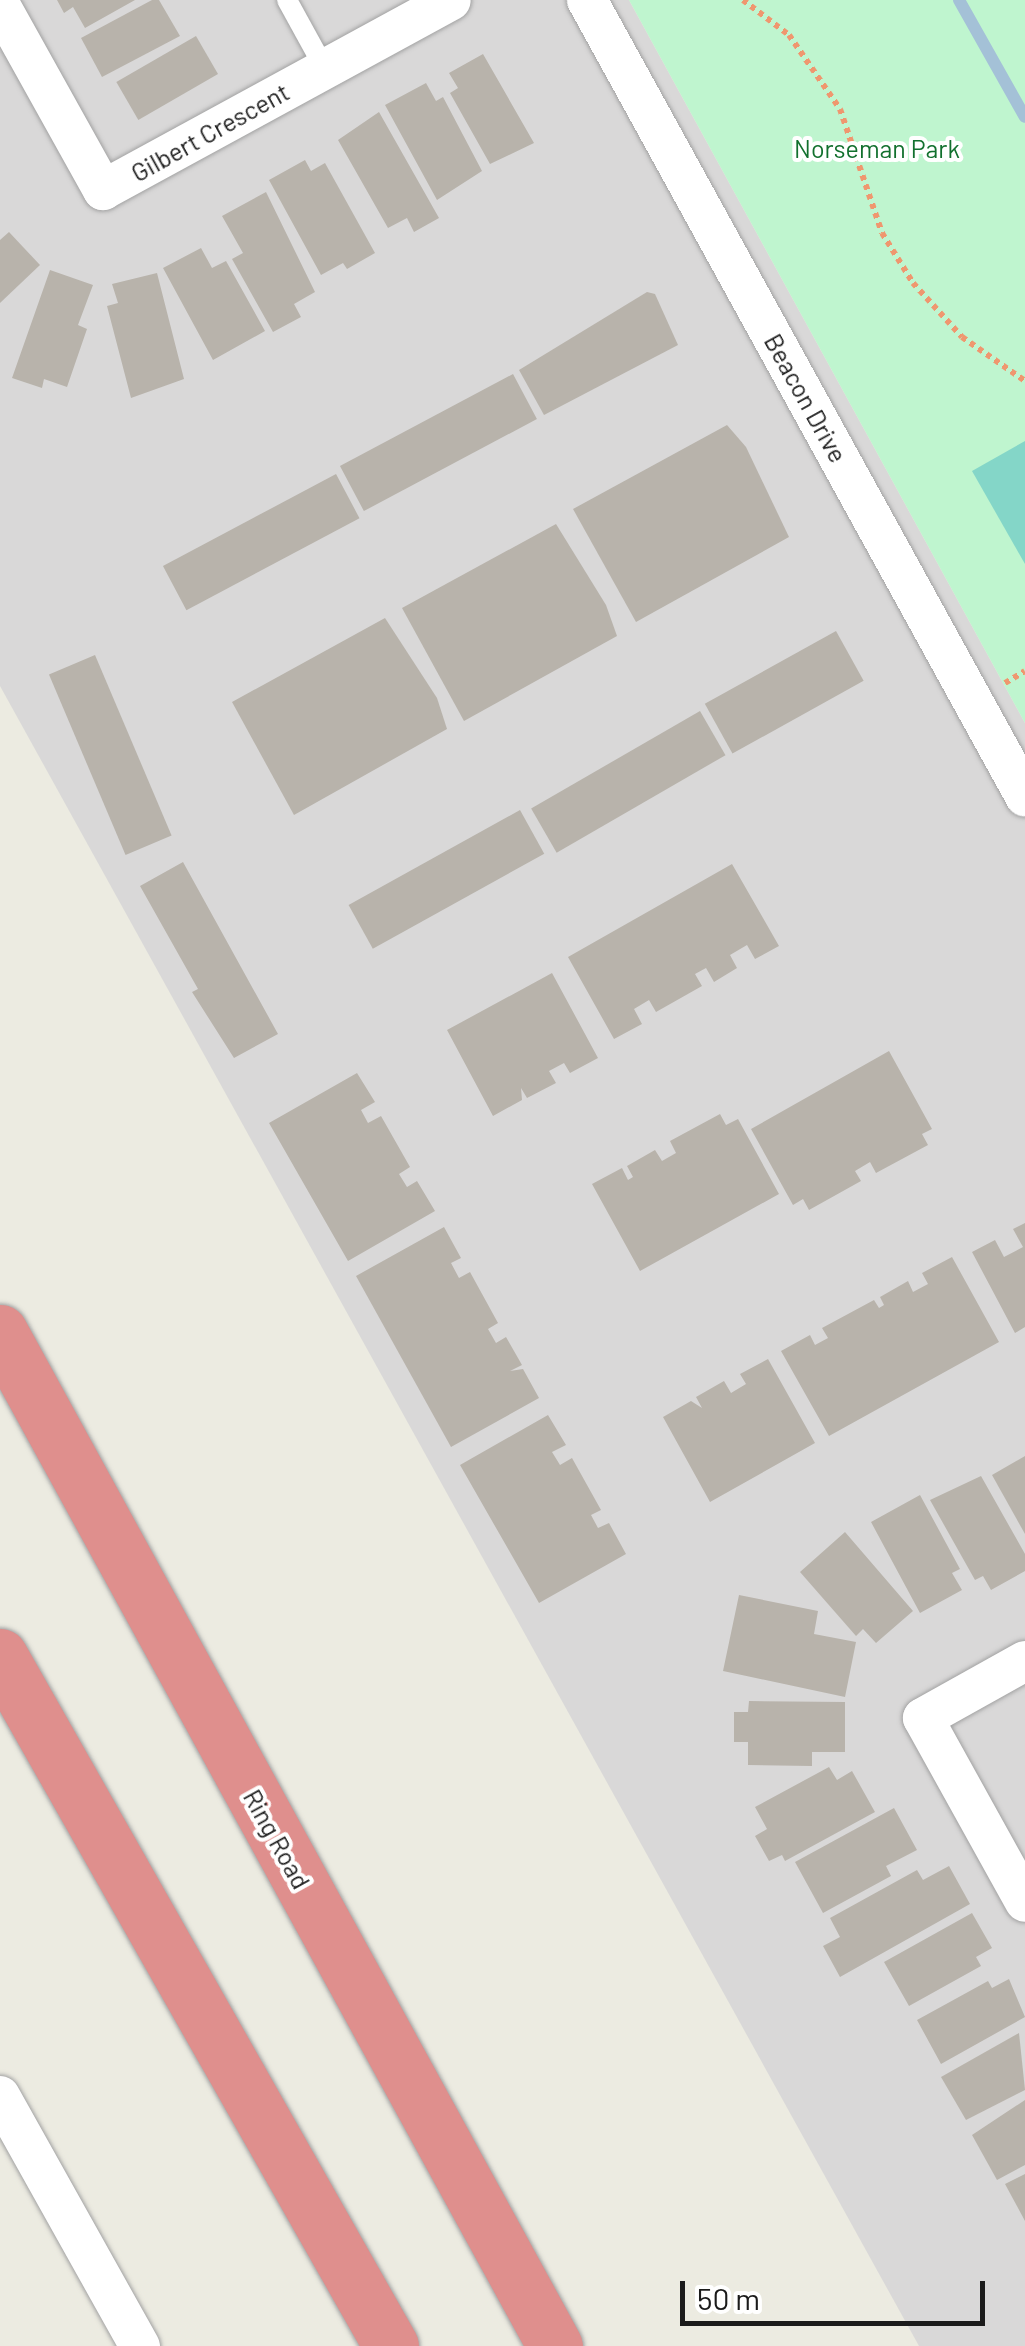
<!DOCTYPE html>
<style>
body{margin:0}
#map{position:relative;width:1025px;height:2346px;overflow:hidden;background:#ecebe1;font-family:Barlow,sans-serif}
div>[style]{position:absolute}
.residential>*{inset:0;background:#d9d8d8}
.park>*{inset:0;background:#bff5cf}
.pitch>*{inset:0;background:#84d6c8}
.stream>*{height:12px;margin:-6px;padding:0 6px;transform-origin:6px;border-radius:6px;background:#a4c1d7}
.building>*{inset:0;background:#b8b3ab;transform-origin:0 0}
.path>*{height:6px;margin-top:-3px;transform-origin:0;background:repeating-linear-gradient(90deg,#ef976f 0 5px,transparent 0 10px)}
.roads{filter:drop-shadow(0 0 2px #a2a2a2) drop-shadow(0 0 2px #a2a2a2)}
.lane>*{height:20px;margin:-10px;padding:0 10px;transform-origin:10px;border-radius:10px;background:#fff}
.street>*{height:40px;margin:-20px;padding:0 20px;transform-origin:20px;border-radius:20px;background:#fff}
.highway>*{height:55px;margin:-27.5px;padding:0 27.5px;transform-origin:27.5px;border-radius:27.5px;background:#df8f8d}
span{translate:-50% -50%;white-space:nowrap;text-align:center;line-height:1.15;-webkit-text-stroke:8px #fff;paint-order:stroke}
.street-label{font-size:25px;color:#1b1b1b}
.park-label{font-size:25px;color:#12702e}
.scale{position:absolute;left:680px;top:2281px;width:305px;height:45px;box-sizing:border-box;border:5px solid #1b1b1b;border-top:0;padding-left:12px;font-size:30px;line-height:35px;white-space:nowrap;color:#1b1b1b;-webkit-text-stroke:8px #fff;paint-order:stroke}
</style>
<div id="map">
<div class="residential">
<i style="clip-path:polygon(0 0,629px 0,1025px 723px,1025px 2346px,919px 2346px,0 686px)"></i>
</div>
<div class="park">
<i style="clip-path:polygon(629px 0,1025px 0,1025px 723px)"></i>
</div>
<div class="pitch">
<i style="clip-path:polygon(1025px 441px,1025px 564px,972px 471px)"></i>
</div>
<div class="stream">
<i style="left:959px;top:0;width:134px;rotate:60.6deg"></i>
</div>
<div class="building">
<i style="clip-path:polygon(57px 0,135px 0,85px 28px,73px 7px,64px 13px)"></i>
<i style="clip-path:polygon(152px 0,159px 0,180px 36px,102px 77px,81px 38px)"></i>
<i style="left:196px;top:36px;width:44px;height:92px;rotate:60deg"></i>
<i style="clip-path:polygon(483px 54px,534px 143px,490px 164px,450px 93px,458px 88px,449px 73px)"></i>
<i style="clip-path:polygon(426px 83px,436px 101px,443px 97px,482px 171px,437px 200px,385px 105px)"></i>
<i style="clip-path:polygon(379px 112px,439px 218px,414px 232px,407px 218px,388px 228px,338px 140px)"></i>
<i style="clip-path:polygon(305px 160px,311px 171px,325px 163px,375px 253px,347px 269px,343px 263px,321px 275px,269px 180px)"></i>
<i style="clip-path:polygon(266px 192px,315px 292px,294px 304px,301px 317px,273px 332px,232px 259px,243px 253px,222px 216px)"></i>
<i style="clip-path:polygon(9px 232px,40px 265px,0 303px,0 240px)"></i>
<i style="clip-path:polygon(201px 248px,212px 268px,226px 261px,265px 331px,213px 360px,163px 268px)"></i>
<i style="clip-path:polygon(50px 270px,93px 285px,78px 325px,87px 329px,67px 387px,44px 379px,42px 388px,12px 378px)"></i>
<i style="clip-path:polygon(157px 273px,184px 379px,131px 398px,107px 306px,118px 303px,112px 284px)"></i>
<i style="clip-path:polygon(647px 292px,655px 294px,678px 345px,544px 415px,519px 370px)"></i>
<i style="left:513px;top:374px;width:51px;height:196px;rotate:62deg"></i>
<i style="clip-path:polygon(727px 425px,746px 447px,789px 537px,636px 622px,573px 509px)"></i>
<i style="left:336px;top:474px;width:50px;height:196px;rotate:62deg"></i>
<i style="clip-path:polygon(556px 524px,606px 605px,617px 636px,464px 721px,402px 608px)"></i>
<i style="clip-path:polygon(385px 618px,437px 698px,447px 729px,294px 815px,232px 702px)"></i>
<i style="left:836px;top:631px;width:57px;height:150px;rotate:61deg"></i>
<i style="left:95px;top:655px;width:196px;height:50px;rotate:67deg"></i>
<i style="left:700px;top:711px;width:51px;height:195px;rotate:60deg"></i>
<i style="left:520px;top:810px;width:50px;height:196px;rotate:61deg"></i>
<i style="clip-path:polygon(183px 862px,278px 1034px,234px 1058px,192px 992px,198px 989px,140px 886px)"></i>
<i style="clip-path:polygon(732px 864px,779px 946px,755px 959px,747px 945px,730px 955px,737px 968px,714px 982px,706px 968px,695px 974px,702px 986px,656px 1012px,649px 1000px,634px 1009px,642px 1024px,614px 1039px,568px 957px)"></i>
<i style="clip-path:polygon(552px 973px,598px 1058px,570px 1073px,564px 1063px,549px 1071px,556px 1083px,527px 1098px,521px 1088px,522px 1100px,493px 1116px,447px 1030px)"></i>
<i style="clip-path:polygon(889px 1051px,932px 1129px,922px 1134px,928px 1145px,876px 1173px,870px 1162px,855px 1171px,861px 1181px,809px 1210px,803px 1199px,793px 1205px,751px 1129px)"></i>
<i style="clip-path:polygon(357px 1073px,375px 1102px,361px 1110px,368px 1123px,381px 1116px,410px 1167px,399px 1174px,407px 1187px,417px 1181px,435px 1211px,348px 1261px,269px 1123px)"></i>
<i style="clip-path:polygon(720px 1114px,726px 1125px,738px 1119px,779px 1194px,640px 1271px,592px 1184px,622px 1168px,628px 1180px,633px 1177px,627px 1166px,655px 1150px,662px 1161px,676px 1153px,670px 1141px)"></i>
<i style="clip-path:polygon(1025px 1223px,1025px 1327px,1015px 1333px,972px 1252px,995px 1240px,1004px 1257px,1023px 1247px,1013px 1229px)"></i>
<i style="clip-path:polygon(444px 1227px,461px 1258px,451px 1263px,459px 1278px,470px 1272px,498px 1323px,488px 1329px,496px 1343px,506px 1337px,522px 1365px,510px 1371px,523px 1369px,539px 1398px,451px 1447px,356px 1276px)"></i>
<i style="clip-path:polygon(952px 1257px,999px 1342px,829px 1436px,781px 1351px,810px 1335px,815px 1345px,828px 1338px,822px 1328px,874px 1300px,879px 1308px,884px 1305px,880px 1297px,908px 1281px,913px 1292px,928px 1284px,922px 1273px)"></i>
<i style="clip-path:polygon(768px 1359px,815px 1443px,710px 1502px,663px 1417px,691px 1401px,702px 1408px,696px 1397px,724px 1381px,731px 1393px,746px 1384px,740px 1374px)"></i>
<i style="clip-path:polygon(548px 1415px,566px 1445px,552px 1452px,560px 1465px,572px 1458px,601px 1510px,591px 1515px,598px 1528px,609px 1523px,626px 1554px,539px 1603px,460px 1465px)"></i>
<i style="clip-path:polygon(1025px 1456px,1025px 1534px,992px 1475px)"></i>
<i style="clip-path:polygon(981px 1476px,1025px 1554px,1025px 1571px,991px 1590px,983px 1576px,975px 1580px,930px 1500px)"></i>
<i style="clip-path:polygon(920px 1495px,960px 1569px,952px 1573px,962px 1590px,920px 1613px,871px 1522px)"></i>
<i style="clip-path:polygon(845px 1532px,913px 1611px,876px 1643px,863px 1629px,856px 1636px,800px 1572px)"></i>
<i style="clip-path:polygon(739px 1595px,818px 1611px,814px 1634px,856px 1642px,845px 1697px,723px 1671px)"></i>
<i style="clip-path:polygon(749px 1701px,845px 1702px,845px 1752px,812px 1752px,812px 1766px,748px 1765px,748px 1742px,734px 1742px,734px 1712px,748px 1712px)"></i>
<i style="clip-path:polygon(829px 1767px,837px 1780px,852px 1771px,875px 1812px,785px 1861px,782px 1855px,769px 1861px,755px 1836px,767px 1829px,755px 1807px)"></i>
<i style="clip-path:polygon(894px 1808px,917px 1850px,886px 1866px,891px 1876px,823px 1913px,795px 1862px)"></i>
<i style="clip-path:polygon(949px 1866px,970px 1904px,840px 1977px,823px 1946px,840px 1937px,830px 1918px,917px 1870px,923px 1880px)"></i>
<i style="clip-path:polygon(972px 1913px,992px 1948px,976px 1957px,981px 1966px,909px 2006px,884px 1962px)"></i>
<i style="clip-path:polygon(1009px 1979px,1025px 2017px,941px 2064px,917px 2020px,988px 1981px,992px 1988px)"></i>
<i style="clip-path:polygon(1019px 2033px,1025px 2090px,966px 2120px,941px 2077px)"></i>
<i style="clip-path:polygon(1025px 2100px,1025px 2165px,997px 2180px,972px 2135px)"></i>
<i style="clip-path:polygon(1025px 2174px,1025px 2221px,1005px 2184px)"></i>
</div>
<div class="path">
<i style="left:743px;top:0;width:58px;rotate:37.3deg"></i>
<i style="left:789px;top:35px;width:90px;rotate:55.4deg"></i>
<i style="left:840px;top:109px;width:131px;rotate:71.3deg"></i>
<i style="left:882px;top:233px;width:59px;rotate:58.2deg"></i>
<i style="left:913px;top:283px;width:73px;rotate:47.8deg"></i>
<i style="left:962px;top:337px;width:77px;rotate:34.9deg"></i>
<i style="left:1005px;top:683px;width:23px;rotate:-31deg"></i>
</div>
<div class="roads">
<div class="lane">
<i style="left:287px;top:0;width:79px;rotate:61.2deg"></i>
</div>
<div class="street">
<i style="left:587px;top:0;width:909px;rotate:61.18deg"></i>
<i style="left:0;top:5px;width:212px;rotate:60.9deg"></i>
<i style="left:103px;top:190px;width:396px;rotate:-28.6deg"></i>
<i style="left:1025px;top:1661px;width:117px;rotate:150.8deg"></i>
<i style="left:923px;top:1718px;width:210px;rotate:61deg"></i>
<i style="left:0;top:2096px;width:287px;rotate:60.8deg"></i>
</div>
<div class="highway">
<i style="left:0;top:1332px;width:1156px;rotate:61.31deg"></i>
<i style="left:0;top:1656px;width:793px;rotate:60.46deg"></i>
</div>
</div>
<div class="street-label">
<span style="left:210px;top:132px;rotate:-29deg">Gilbert Crescent</span>
<span style="left:806px;top:398px;rotate:61deg">Beacon Drive</span>
<span style="left:277px;top:1839px;rotate:61deg">Ring Road</span>
</div>
<div class="park-label">
<span style="left:877px;top:148px">Norseman Park</span>
</div>
<div class="scale">50 m</div>
</div>
